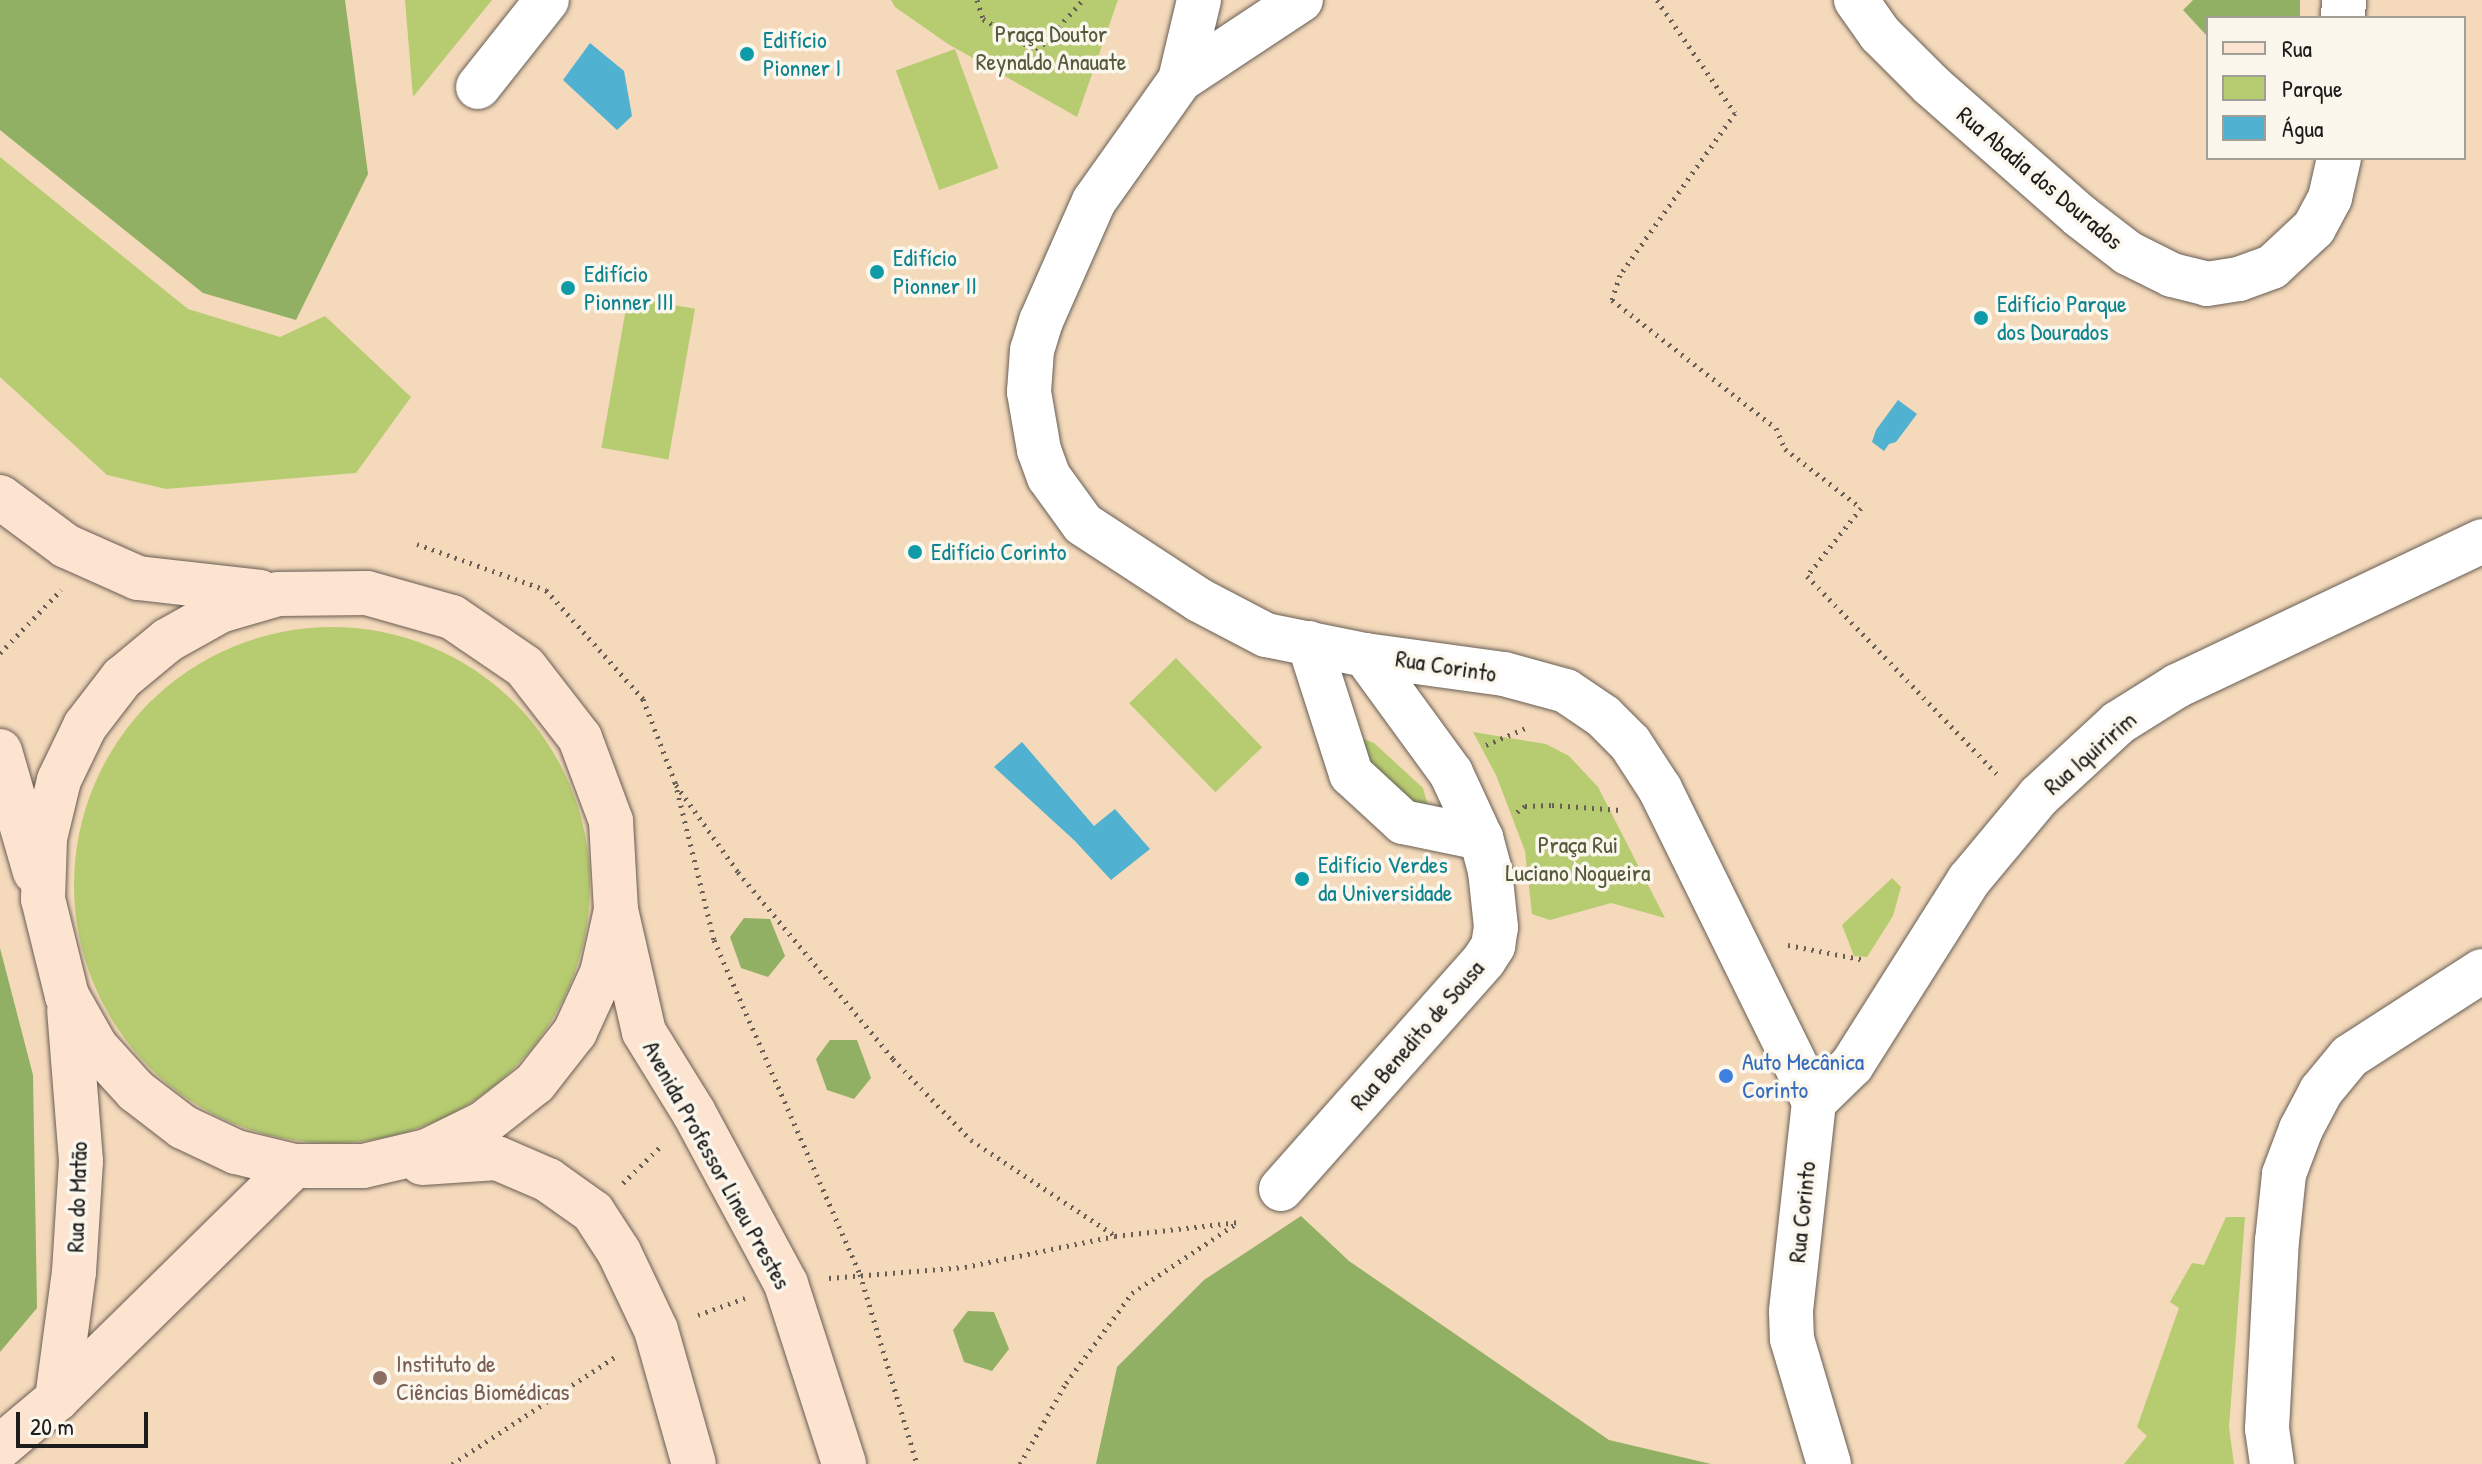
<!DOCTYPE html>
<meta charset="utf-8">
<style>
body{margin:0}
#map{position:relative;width:2482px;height:1464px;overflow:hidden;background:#f4d9bb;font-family:"Patrick Hand",sans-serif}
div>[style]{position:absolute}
.green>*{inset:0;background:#b7cc71;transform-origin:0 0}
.round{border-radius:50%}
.forest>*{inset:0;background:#91b063}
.water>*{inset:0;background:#51b1d0}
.path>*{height:5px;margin-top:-2.5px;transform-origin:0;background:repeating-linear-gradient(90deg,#685e54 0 2px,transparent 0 8px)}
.roads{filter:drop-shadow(0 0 2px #685e54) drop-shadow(0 0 2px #685e54)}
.street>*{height:44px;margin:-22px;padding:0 22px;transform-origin:22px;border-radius:22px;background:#fff}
.secondary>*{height:44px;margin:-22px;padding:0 22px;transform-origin:22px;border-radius:22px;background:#fde4d1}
.dots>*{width:22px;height:22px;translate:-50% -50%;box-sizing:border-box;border:4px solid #fbf7ec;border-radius:50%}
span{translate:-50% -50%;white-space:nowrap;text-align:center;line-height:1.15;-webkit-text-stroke:7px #fbf7ec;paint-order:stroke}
.park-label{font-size:24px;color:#525a3a}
.culture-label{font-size:24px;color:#0d838f}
.left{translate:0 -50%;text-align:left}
.street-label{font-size:24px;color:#1c1c1c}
.shop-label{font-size:24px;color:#366cbe}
.education-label{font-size:24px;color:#785e54}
.legend{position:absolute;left:2206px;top:16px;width:260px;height:144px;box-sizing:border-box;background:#fbf7ec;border:2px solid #a29f99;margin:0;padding:10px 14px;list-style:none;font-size:24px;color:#1c1c1c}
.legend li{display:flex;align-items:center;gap:16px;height:40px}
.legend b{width:40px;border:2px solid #a29f99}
.scale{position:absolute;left:16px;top:1412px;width:132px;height:36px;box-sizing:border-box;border:4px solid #1c1c1c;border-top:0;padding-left:10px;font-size:24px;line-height:28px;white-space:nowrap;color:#1c1c1c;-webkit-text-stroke:6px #fbf7ec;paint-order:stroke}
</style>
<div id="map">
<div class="green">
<i style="clip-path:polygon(405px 0,492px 0,413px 97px)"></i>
<i style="clip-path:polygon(891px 0,1118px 0,1077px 117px,948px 44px,895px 7px)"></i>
<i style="left:955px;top:49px;width:127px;height:63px;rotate:70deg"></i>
<i style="clip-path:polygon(0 157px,188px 309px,280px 337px,325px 316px,411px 397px,356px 473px,166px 489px,107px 475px,0 377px)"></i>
<i style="left:628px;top:297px;width:68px;height:153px;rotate:10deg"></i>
<i class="round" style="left:74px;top:627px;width:516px;height:516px"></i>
<i style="left:1176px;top:658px;width:124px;height:65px;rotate:46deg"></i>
<i style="clip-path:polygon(1473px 732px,1546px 744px,1569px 756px,1598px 787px,1665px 918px,1611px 903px,1550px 920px,1532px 914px,1525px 851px,1496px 775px)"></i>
<i style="clip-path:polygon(1348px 733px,1374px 743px,1423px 788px,1430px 813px,1398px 805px)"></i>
<i style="clip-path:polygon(1892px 878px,1901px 887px,1893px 916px,1867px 957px,1854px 956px,1842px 925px)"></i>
<i style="clip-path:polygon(2226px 1217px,2245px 1217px,2229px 1427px,2234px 1464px,2124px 1464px,2147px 1436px,2137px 1427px,2179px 1308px,2170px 1302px,2192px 1263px,2204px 1265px)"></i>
</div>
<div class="forest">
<i style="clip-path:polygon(0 0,345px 0,368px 174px,296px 320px,203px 293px,0 130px)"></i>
<i style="clip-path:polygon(2193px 0,2300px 0,2300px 18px,2208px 18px,2208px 37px,2183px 10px)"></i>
<i style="clip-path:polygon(744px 918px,770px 919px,785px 956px,768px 977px,741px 968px,730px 937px)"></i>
<i style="clip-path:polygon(0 948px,33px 1075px,37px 1308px,0 1352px)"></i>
<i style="clip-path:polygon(830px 1040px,857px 1040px,871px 1078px,854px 1099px,827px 1090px,816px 1059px)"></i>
<i style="clip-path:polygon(1301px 1216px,1349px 1261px,1609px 1440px,1711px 1464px,1096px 1464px,1117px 1367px,1204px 1280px)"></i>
<i style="clip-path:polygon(968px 1311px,994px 1312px,1009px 1349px,992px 1371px,964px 1362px,953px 1330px)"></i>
</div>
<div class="water">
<i style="clip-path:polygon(590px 43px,624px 71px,632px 116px,617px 130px,563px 80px)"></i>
<i style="clip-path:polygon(1898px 400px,1917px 414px,1896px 442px,1889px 444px,1884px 451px,1872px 442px,1876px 430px)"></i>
<i style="clip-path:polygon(1022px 742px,1094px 826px,1115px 809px,1150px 849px,1111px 880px,1075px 841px,994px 767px)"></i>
</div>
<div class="path">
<i style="left:977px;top:0;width:20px;rotate:72deg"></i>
<i style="left:983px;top:19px;width:63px;rotate:30.7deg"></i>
<i style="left:1037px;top:51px;width:69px;rotate:-48deg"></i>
<i style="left:1657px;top:0;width:137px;rotate:55.4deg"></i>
<i style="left:1735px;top:113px;width:199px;rotate:125.4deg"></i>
<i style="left:1620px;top:275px;width:26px;rotate:108deg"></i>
<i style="left:1612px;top:300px;width:208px;rotate:38deg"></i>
<i style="left:1776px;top:428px;width:23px;rotate:67deg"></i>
<i style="left:1785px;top:449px;width:96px;rotate:37.8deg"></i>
<i style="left:1861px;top:508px;width:87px;rotate:128.5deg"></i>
<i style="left:1807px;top:576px;width:276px;rotate:46.2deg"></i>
<i style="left:417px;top:544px;width:137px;rotate:19.6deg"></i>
<i style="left:546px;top:590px;width:146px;rotate:48.3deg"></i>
<i style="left:643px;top:699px;width:89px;rotate:68.9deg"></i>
<i style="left:675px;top:782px;width:163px;rotate:76.1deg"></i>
<i style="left:714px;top:940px;width:365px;rotate:66.4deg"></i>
<i style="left:860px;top:1274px;width:198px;rotate:73.3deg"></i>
<i style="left:0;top:653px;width:88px;rotate:-45.9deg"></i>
<i style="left:1486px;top:745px;width:46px;rotate:-23.2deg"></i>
<i style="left:676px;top:785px;width:107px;rotate:54.5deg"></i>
<i style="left:738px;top:872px;width:243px;rotate:50.3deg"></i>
<i style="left:893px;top:1059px;width:112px;rotate:46.1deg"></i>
<i style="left:971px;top:1140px;width:172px;rotate:33.6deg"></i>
<i style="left:1517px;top:812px;width:10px;rotate:-37deg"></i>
<i style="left:1525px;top:806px;width:27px;rotate:-2deg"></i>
<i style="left:1552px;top:805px;width:69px;rotate:4.1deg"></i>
<i style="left:1788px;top:945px;width:78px;rotate:11deg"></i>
<i style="left:623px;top:1183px;width:53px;rotate:-44.2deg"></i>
<i style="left:829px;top:1278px;width:136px;rotate:-4.6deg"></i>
<i style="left:965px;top:1267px;width:153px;rotate:-11.7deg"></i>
<i style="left:1115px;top:1236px;width:125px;rotate:-6.4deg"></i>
<i style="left:698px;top:1315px;width:50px;rotate:-19.9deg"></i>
<i style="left:452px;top:1464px;width:199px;rotate:-33.3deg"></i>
<i style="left:1020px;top:1464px;width:93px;rotate:-60.4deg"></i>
<i style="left:1066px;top:1383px;width:112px;rotate:-53.7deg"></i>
<i style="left:1132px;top:1293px;width:126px;rotate:-33.7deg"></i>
</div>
<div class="roads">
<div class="street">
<i style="left:1199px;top:0;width:82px;rotate:103.4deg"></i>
<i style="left:1180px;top:80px;width:148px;rotate:125.4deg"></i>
<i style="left:1094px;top:201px;width:131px;rotate:113.8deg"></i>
<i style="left:1041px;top:321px;width:30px;rotate:107deg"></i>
<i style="left:1032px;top:350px;width:42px;rotate:94.1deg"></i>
<i style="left:1029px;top:392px;width:59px;rotate:80.2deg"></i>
<i style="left:1039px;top:450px;width:29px;rotate:70deg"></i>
<i style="left:1049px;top:477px;width:58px;rotate:54.1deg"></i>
<i style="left:1083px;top:524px;width:139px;rotate:33.2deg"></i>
<i style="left:1199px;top:600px;width:76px;rotate:27.6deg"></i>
<i style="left:1266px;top:635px;width:101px;rotate:11.4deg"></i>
<i style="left:1365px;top:655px;width:140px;rotate:7.8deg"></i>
<i style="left:1504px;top:674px;width:64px;rotate:15.3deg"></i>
<i style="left:1566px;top:691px;width:45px;rotate:34deg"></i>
<i style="left:1603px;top:716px;width:38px;rotate:45deg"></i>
<i style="left:1630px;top:743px;width:55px;rotate:56.9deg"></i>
<i style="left:1660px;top:789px;width:349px;rotate:63.8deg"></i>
<i style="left:1814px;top:1102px;width:211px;rotate:96.3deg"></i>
<i style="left:1791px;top:1312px;width:27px;rotate:88deg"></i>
<i style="left:1792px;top:1339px;width:130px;rotate:73.5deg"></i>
<i style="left:1856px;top:0;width:42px;rotate:54.8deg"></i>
<i style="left:1880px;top:34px;width:72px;rotate:45deg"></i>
<i style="left:1931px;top:85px;width:198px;rotate:41.3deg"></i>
<i style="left:2080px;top:216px;width:61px;rotate:37.6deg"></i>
<i style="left:2128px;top:253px;width:49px;rotate:26.6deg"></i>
<i style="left:2172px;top:275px;width:36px;rotate:14deg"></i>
<i style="left:2207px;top:284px;width:32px;rotate:-9deg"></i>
<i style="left:2239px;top:279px;width:35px;rotate:-20deg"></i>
<i style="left:2272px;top:267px;width:57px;rotate:-42.9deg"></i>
<i style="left:2314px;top:228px;width:34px;rotate:-62deg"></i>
<i style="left:2330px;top:198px;width:41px;rotate:-77.3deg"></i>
<i style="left:2343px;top:18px;width:18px;rotate:-87deg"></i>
<i style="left:1180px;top:80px;width:145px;rotate:-33.5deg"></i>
<i style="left:478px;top:87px;width:111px;rotate:-51.6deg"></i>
<i style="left:1309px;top:643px;width:138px;rotate:72.2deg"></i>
<i style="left:1351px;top:774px;width:71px;rotate:42.7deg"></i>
<i style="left:1403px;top:822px;width:80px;rotate:11.6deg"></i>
<i style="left:1814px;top:1102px;width:53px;rotate:-44.2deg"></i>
<i style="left:1852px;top:1065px;width:219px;rotate:-57.7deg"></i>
<i style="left:1969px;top:880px;width:109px;rotate:-50.2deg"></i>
<i style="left:2039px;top:796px;width:108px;rotate:-42.7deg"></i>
<i style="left:2118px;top:723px;width:70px;rotate:-32.1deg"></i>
<i style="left:2177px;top:686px;width:338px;rotate:-25.4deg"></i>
<i style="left:1281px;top:1189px;width:306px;rotate:-48.4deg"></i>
<i style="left:1484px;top:960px;width:17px;rotate:-57deg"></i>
<i style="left:1493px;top:946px;width:19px;rotate:-81deg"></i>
<i style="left:1496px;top:927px;width:56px;rotate:-96.1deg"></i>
<i style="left:1490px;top:871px;width:34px;rotate:-105deg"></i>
<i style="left:1481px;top:838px;width:72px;rotate:-114.8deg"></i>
<i style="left:1451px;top:773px;width:146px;rotate:-126.1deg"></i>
<i style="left:2272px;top:1464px;width:35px;rotate:-98deg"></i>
<i style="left:2267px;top:1429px;width:188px;rotate:-87deg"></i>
<i style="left:2277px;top:1241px;width:67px;rotate:-84deg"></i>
<i style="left:2284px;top:1174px;width:48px;rotate:-69.3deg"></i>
<i style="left:2301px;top:1129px;width:43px;rotate:-62.2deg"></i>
<i style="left:2321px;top:1091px;width:45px;rotate:-50.4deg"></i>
<i style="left:2350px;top:1056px;width:157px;rotate:-32.8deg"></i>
</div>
<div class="secondary">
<i style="left:0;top:497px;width:82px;rotate:36.6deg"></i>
<i style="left:66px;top:546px;width:79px;rotate:24deg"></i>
<i style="left:138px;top:578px;width:123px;rotate:6.5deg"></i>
<i style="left:0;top:751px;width:126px;rotate:73.9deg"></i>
<i style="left:616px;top:910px;width:65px;rotate:102.5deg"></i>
<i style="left:602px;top:973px;width:65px;rotate:114.6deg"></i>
<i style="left:575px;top:1032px;width:65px;rotate:128.1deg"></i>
<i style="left:535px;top:1083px;width:65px;rotate:141.9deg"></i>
<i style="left:484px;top:1123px;width:64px;rotate:153.8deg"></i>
<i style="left:427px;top:1151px;width:66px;rotate:166.8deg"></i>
<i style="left:363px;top:1166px;width:69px;rotate:180deg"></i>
<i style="left:294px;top:1166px;width:60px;rotate:-166.4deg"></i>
<i style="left:236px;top:1152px;width:59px;rotate:-154.7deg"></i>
<i style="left:183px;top:1127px;width:59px;rotate:-142.5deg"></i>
<i style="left:136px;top:1091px;width:59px;rotate:-132.3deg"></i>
<i style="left:96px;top:1047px;width:59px;rotate:-119.6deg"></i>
<i style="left:67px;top:996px;width:100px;rotate:-103.9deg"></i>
<i style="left:43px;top:899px;width:61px;rotate:-88.1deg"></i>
<i style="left:45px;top:838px;width:60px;rotate:-76.4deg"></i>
<i style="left:59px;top:780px;width:60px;rotate:-64.3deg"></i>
<i style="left:85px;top:726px;width:61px;rotate:-52.4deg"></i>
<i style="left:122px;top:678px;width:60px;rotate:-39.6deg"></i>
<i style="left:168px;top:640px;width:60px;rotate:-29.1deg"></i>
<i style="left:220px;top:611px;width:60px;rotate:-16.3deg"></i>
<i style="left:278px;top:594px;width:89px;rotate:-0.6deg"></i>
<i style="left:367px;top:593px;width:88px;rotate:15.8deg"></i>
<i style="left:452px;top:617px;width:88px;rotate:34.4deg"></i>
<i style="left:525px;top:667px;width:90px;rotate:52.2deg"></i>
<i style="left:580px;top:738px;width:89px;rotate:69.5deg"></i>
<i style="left:611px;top:821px;width:89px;rotate:86.8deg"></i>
<i style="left:616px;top:910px;width:125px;rotate:77.1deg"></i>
<i style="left:644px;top:1032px;width:95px;rotate:58.3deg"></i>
<i style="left:694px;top:1113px;width:194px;rotate:61.7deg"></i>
<i style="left:786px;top:1284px;width:189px;rotate:72.1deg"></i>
<i style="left:422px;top:1163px;width:75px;rotate:-3.8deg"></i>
<i style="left:497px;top:1158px;width:56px;rotate:23.3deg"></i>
<i style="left:548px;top:1180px;width:55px;rotate:35.4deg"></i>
<i style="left:593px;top:1212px;width:48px;rotate:57deg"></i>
<i style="left:619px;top:1252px;width:86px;rotate:64.6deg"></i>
<i style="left:656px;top:1330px;width:139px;rotate:74.2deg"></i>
<i style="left:57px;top:1399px;width:128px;rotate:-82.4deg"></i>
<i style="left:74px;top:1272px;width:111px;rotate:-86.4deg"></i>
<i style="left:81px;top:1161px;width:151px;rotate:-94.5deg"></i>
<i style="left:0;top:1447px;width:75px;rotate:-40.1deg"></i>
<i style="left:57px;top:1399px;width:332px;rotate:-44.5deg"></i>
</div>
</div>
<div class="dots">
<i style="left:747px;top:54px;background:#0f9aa8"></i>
<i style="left:877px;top:272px;background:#0f9aa8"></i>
<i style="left:568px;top:288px;background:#0f9aa8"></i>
<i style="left:1981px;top:318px;background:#0f9aa8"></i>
<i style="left:915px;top:552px;background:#0f9aa8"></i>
<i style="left:1302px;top:879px;background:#0f9aa8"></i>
<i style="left:1726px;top:1076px;background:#3f7fe0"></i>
<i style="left:380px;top:1378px;background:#8d6e63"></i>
</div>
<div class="park-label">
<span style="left:1051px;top:48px">Praça Doutor<br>Reynaldo Anauate</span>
<span style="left:1578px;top:859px">Praça Rui<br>Luciano Nogueira</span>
</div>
<div class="culture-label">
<span class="left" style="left:763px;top:54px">Edifício<br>Pionner I</span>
<span class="left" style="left:893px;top:272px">Edifício<br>Pionner II</span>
<span class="left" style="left:584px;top:288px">Edifício<br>Pionner III</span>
<span class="left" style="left:1997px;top:318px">Edifício Parque<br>dos Dourados</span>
<span class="left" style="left:931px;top:552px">Edifício Corinto</span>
<span class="left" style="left:1318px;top:879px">Edifício Verdes<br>da Universidade</span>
</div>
<div class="street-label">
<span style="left:2040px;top:178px;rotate:40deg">Rua Abadia dos Dourados</span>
<span style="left:1446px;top:666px;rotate:9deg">Rua Corinto</span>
<span style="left:2090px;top:753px;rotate:-41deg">Rua Iquiririm</span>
<span style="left:1417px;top:1035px;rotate:-49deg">Rua Benedito de Sousa</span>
<span style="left:717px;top:1165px;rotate:61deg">Avenida Professor Lineu Prestes</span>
<span style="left:77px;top:1197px;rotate:-88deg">Rua do Matão</span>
<span style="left:1802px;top:1212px;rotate:-84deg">Rua Corinto</span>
</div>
<div class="shop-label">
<span class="left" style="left:1742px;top:1076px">Auto Mecânica<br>Corinto</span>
</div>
<div class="education-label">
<span class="left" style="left:396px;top:1378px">Instituto de<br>Ciências Biomédicas</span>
</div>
<ul class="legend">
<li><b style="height:10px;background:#fde4d1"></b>Rua</li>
<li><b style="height:22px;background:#b7cc71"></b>Parque</li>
<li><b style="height:22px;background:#51b1d0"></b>Água</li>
</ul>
<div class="scale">20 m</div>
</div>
